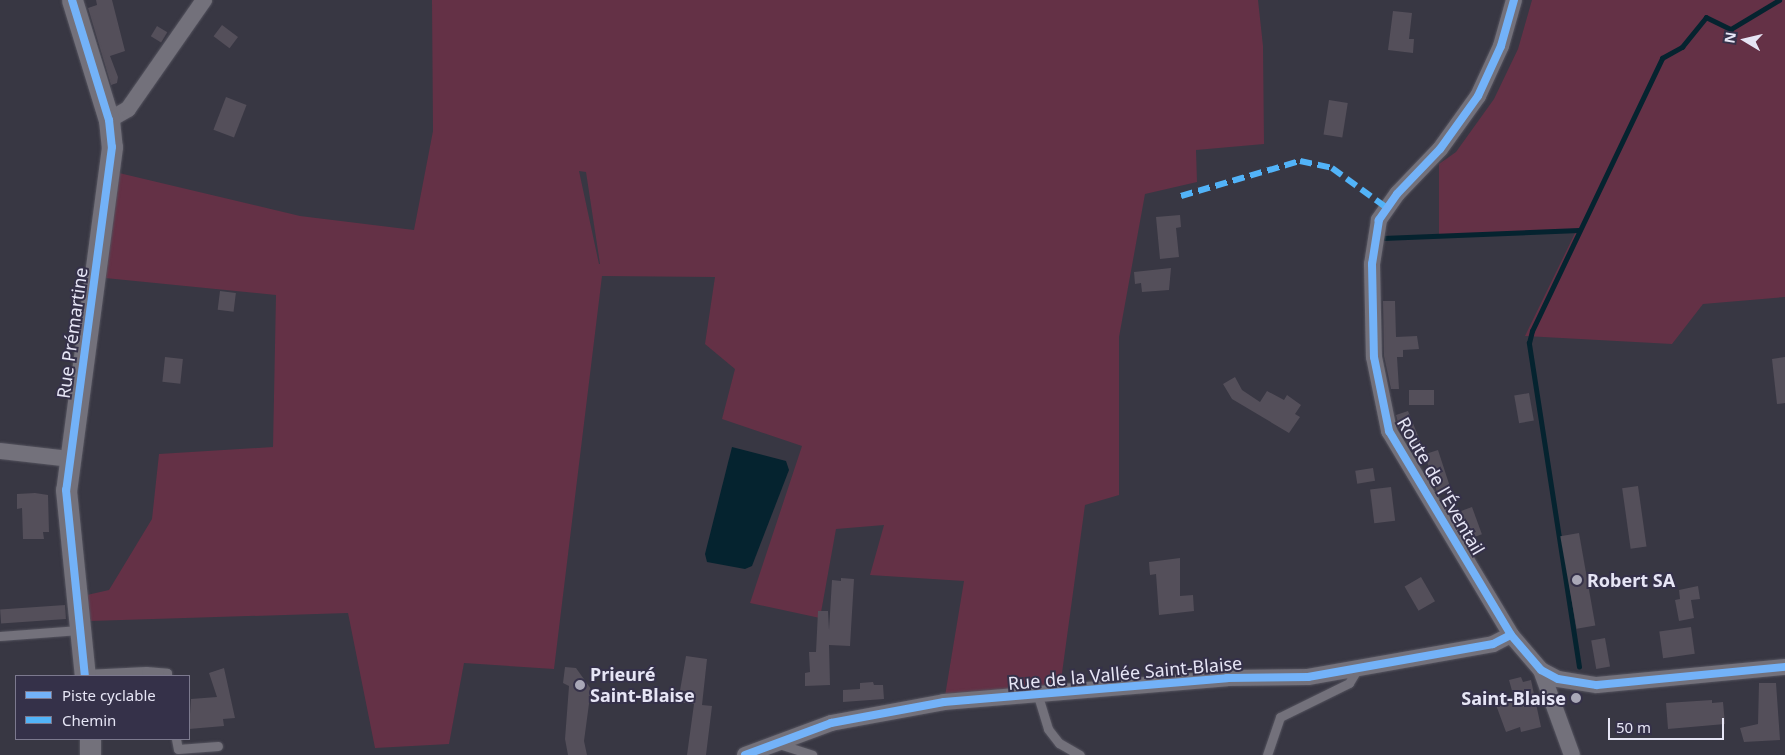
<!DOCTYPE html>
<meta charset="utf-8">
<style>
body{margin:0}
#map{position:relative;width:1785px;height:755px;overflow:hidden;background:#383743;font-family:"Noto Sans",sans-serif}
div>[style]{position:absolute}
.green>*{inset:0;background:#643146}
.water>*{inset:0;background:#05232f}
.stream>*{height:4.5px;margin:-2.25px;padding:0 2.25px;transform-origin:2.25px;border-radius:2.25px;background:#05232f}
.building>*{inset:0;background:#544f5a;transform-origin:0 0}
.roads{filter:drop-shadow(0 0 1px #54535e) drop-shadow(0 0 1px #54535e)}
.service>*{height:9px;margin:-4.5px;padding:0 4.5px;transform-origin:4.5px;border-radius:4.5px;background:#73717b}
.minor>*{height:16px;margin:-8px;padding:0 8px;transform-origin:8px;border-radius:8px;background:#73717b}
.tertiary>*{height:21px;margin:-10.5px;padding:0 10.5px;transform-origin:10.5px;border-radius:10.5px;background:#73717b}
.quiet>*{height:6px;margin-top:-3px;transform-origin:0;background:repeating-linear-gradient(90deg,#52b3f8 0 12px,transparent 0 18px)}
.cycleway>*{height:8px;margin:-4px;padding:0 4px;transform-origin:4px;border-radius:4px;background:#73b2f8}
.dots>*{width:14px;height:14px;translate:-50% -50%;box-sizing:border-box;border:2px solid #353149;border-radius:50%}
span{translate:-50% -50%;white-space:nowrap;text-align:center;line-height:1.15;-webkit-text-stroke:4px #353149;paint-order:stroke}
.street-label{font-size:18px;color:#e6e5f5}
.poi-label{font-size:18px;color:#e6e5f5;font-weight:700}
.left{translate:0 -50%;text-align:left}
.right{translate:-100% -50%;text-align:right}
.legend{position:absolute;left:15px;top:675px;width:175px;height:65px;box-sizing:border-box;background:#353149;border:1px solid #7c798e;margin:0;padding:6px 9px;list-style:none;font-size:15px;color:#e6e5f5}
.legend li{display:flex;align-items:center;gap:10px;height:25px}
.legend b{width:25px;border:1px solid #7c798e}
.north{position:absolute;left:1720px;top:15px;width:50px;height:50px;-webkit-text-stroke:4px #353149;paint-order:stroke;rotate:279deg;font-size:14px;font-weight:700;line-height:20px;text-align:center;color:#e6e5f5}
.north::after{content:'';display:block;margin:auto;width:18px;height:22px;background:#e6e5f5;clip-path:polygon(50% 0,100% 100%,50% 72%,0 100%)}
.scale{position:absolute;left:1608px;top:718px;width:116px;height:22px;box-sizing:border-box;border:2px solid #e6e5f5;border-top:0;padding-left:6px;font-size:15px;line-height:18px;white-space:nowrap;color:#e6e5f5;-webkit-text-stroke:4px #353149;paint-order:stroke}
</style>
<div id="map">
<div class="green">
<i style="clip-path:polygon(evenodd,432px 0,1258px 0,1263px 46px,1264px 144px,1196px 150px,1197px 182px,1145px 194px,1119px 337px,1119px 495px,1085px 505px,1059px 695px,944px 702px,964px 581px,870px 575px,884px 525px,836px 529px,820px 618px,750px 603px,802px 446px,722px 419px,735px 369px,705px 344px,715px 277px,602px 276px,554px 669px,464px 663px,449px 744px,375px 748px,348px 613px,90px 621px,87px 595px,109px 590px,152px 519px,159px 454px,273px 447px,276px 295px,105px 278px,119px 173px,300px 216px,414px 230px,433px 131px,432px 0,579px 171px,586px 172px,600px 264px,599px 264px,579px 171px)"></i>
<i style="clip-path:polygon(1532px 0,1785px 0,1785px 297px,1703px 304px,1672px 344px,1525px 336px,1577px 229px,1439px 236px,1439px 164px,1456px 152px,1494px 99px,1518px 49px)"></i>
</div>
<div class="water">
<i style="clip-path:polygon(732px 447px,786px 461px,789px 470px,752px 566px,745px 569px,707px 562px,705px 554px)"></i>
</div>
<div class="stream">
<i style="left:1383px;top:238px;width:196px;rotate:-2.3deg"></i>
<i style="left:1579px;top:667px;width:328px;rotate:-98.8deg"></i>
<i style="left:1529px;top:343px;width:12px;rotate:-76deg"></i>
<i style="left:1532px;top:331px;width:302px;rotate:-64.5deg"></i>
<i style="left:1662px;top:58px;width:23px;rotate:-29deg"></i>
<i style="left:1682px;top:47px;width:38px;rotate:-51deg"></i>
<i style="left:1706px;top:17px;width:28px;rotate:26deg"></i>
<i style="left:1731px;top:29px;width:56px;rotate:-31.1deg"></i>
</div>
<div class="building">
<i style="clip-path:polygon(96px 0,112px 0,125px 51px,110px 56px,118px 77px,117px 83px,111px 85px,88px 8px,97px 5px)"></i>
<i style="clip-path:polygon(1393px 11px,1412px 13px,1409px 39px,1414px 39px,1413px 53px,1388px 50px)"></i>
<i style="left:222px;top:25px;width:20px;height:14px;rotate:37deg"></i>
<i style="left:157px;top:26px;width:12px;height:12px;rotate:31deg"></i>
<i style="left:226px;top:97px;width:22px;height:35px;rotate:21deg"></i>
<i style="left:1329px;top:100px;width:19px;height:35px;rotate:9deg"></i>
<i style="clip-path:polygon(1180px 215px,1181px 227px,1176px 228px,1179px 257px,1160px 259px,1156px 217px)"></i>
<i style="clip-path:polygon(1171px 268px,1169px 290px,1142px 292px,1141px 283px,1135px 284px,1134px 272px)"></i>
<i style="left:220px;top:291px;width:16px;height:19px;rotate:7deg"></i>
<i style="clip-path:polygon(1383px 301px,1395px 301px,1396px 337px,1417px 336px,1419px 349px,1403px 350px,1403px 357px,1397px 357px,1399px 389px,1391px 389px,1384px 356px)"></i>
<i style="left:165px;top:357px;width:18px;height:25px;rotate:6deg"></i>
<i style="clip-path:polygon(1785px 357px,1785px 403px,1777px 404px,1772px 359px)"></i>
<i style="clip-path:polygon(1235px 377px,1242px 390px,1260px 402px,1267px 391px,1284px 400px,1287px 395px,1301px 405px,1295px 414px,1300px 417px,1289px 433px,1232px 399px,1223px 384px)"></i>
<i style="left:1434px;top:390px;width:15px;height:25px;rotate:90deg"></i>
<i style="left:1529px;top:393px;width:28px;height:15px;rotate:80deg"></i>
<i style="clip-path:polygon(1408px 411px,1423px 448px,1414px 453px,1400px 430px,1396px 415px)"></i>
<i style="left:1438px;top:450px;width:39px;height:14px;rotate:72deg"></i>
<i style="left:1373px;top:468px;width:13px;height:18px;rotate:81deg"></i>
<i style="left:1638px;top:486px;width:61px;height:16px;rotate:82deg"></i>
<i style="left:1391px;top:487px;width:34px;height:21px;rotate:83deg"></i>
<i style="clip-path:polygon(35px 493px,48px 495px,49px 532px,43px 532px,44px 539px,23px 539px,22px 508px,17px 509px,17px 494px)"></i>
<i style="left:1472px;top:507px;width:29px;height:16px;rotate:70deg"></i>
<i style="left:1579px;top:533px;width:94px;height:19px;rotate:80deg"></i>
<i style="clip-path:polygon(1180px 558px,1180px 596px,1193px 595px,1194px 611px,1159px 615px,1156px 574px,1150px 575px,1149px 562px)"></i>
<i style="left:1421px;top:577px;width:28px;height:19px;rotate:60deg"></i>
<i style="clip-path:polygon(841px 578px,854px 579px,850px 646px,829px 645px,830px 685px,805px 686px,805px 673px,810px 672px,809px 652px,816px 652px,818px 611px,828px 611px,829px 630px,832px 580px,841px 581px)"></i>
<i style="clip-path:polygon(1698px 586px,1700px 599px,1691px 600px,1694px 618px,1679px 621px,1675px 600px,1680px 599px,1679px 590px)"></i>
<i style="left:65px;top:605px;width:14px;height:65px;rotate:86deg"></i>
<i style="left:1691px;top:627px;width:27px;height:32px;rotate:82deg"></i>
<i style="left:1605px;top:638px;width:29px;height:14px;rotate:80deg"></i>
<i style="clip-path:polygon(686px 656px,707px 659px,702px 705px,712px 706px,706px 755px,687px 755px,694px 704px,678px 702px)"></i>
<i style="clip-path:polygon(565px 667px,576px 668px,591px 689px,584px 741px,587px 755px,568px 755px,565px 739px,569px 686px,563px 683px)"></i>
<i style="clip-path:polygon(224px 668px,235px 718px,223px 719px,224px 726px,189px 729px,191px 699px,217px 697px,209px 673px)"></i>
<i style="clip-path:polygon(1521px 677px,1523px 682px,1531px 680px,1541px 727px,1521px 732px,1520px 727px,1506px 732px,1496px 705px,1514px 698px,1509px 680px)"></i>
<i style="clip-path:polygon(873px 682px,874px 685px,883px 685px,884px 699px,843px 702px,843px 690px,860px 689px,860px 683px)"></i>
<i style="clip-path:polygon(1759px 683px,1776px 683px,1780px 740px,1744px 742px,1740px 728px,1758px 724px)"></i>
<i style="clip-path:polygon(1712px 700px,1712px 703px,1723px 702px,1725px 724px,1668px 729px,1666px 703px)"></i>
</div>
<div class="roads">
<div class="service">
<i style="left:0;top:636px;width:79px;rotate:-4.3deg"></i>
<i style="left:85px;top:674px;width:61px;rotate:-2.8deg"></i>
<i style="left:146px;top:671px;width:21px;rotate:5deg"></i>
<i style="left:167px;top:673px;width:3px;rotate:90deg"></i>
<i style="left:1038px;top:696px;width:34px;rotate:73deg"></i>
<i style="left:1048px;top:729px;width:18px;rotate:52deg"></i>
<i style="left:1059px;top:743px;width:24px;rotate:30deg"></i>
<i style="left:176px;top:739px;width:10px;rotate:79deg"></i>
<i style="left:178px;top:749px;width:40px;rotate:-4.3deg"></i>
<i style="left:779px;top:744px;width:35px;rotate:18deg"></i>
<i style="left:1267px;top:755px;width:40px;rotate:-71.1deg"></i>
<i style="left:1280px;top:717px;width:77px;rotate:-26.2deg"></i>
<i style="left:1349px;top:683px;width:17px;rotate:-59deg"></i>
</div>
<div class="minor">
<i style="left:1514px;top:0;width:48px;rotate:105.8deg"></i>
<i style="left:1501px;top:46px;width:55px;rotate:114.7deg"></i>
<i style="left:1478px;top:96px;width:65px;rotate:125.6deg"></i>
<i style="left:1440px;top:149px;width:62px;rotate:133.7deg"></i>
<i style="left:1397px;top:194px;width:32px;rotate:125deg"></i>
<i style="left:1379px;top:220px;width:45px;rotate:99deg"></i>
<i style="left:1372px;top:264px;width:93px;rotate:88.8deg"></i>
<i style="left:1374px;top:357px;width:76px;rotate:78.5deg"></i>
<i style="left:1389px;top:431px;width:238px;rotate:59.1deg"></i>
<i style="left:1511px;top:635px;width:46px;rotate:49.4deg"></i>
<i style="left:1541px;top:670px;width:19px;rotate:28deg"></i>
<i style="left:1558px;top:679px;width:39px;rotate:9deg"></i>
<i style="left:1597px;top:685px;width:189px;rotate:-5.5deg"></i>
<i style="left:109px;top:120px;width:22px;rotate:-30deg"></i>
<i style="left:128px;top:109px;width:133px;rotate:-55.1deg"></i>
<i style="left:0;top:451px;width:70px;rotate:6.5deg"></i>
<i style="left:1541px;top:670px;width:90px;rotate:70deg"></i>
<i style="left:745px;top:755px;width:92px;rotate:-20.4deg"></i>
<i style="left:831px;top:723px;width:115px;rotate:-10.5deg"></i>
<i style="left:944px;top:702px;width:284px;rotate:-4.8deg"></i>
<i style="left:1227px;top:678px;width:81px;rotate:-0.7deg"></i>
<i style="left:1308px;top:677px;width:188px;rotate:-10.1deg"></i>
<i style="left:1493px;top:644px;width:20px;rotate:-27deg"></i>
</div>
<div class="tertiary">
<i style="left:72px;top:0;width:126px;rotate:72.9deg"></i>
<i style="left:109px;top:120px;width:27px;rotate:84deg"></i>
<i style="left:112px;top:147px;width:346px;rotate:97.6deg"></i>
<i style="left:66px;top:490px;width:187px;rotate:84.2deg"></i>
<i style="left:90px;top:739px;width:16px;rotate:90deg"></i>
</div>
</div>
<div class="quiet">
<i style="left:1181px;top:196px;width:124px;rotate:-16.4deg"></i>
<i style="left:1300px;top:161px;width:33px;rotate:12deg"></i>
<i style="left:1332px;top:168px;width:68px;rotate:36deg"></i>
</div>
<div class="cycleway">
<i style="left:72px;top:0;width:126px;rotate:72.9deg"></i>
<i style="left:109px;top:120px;width:27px;rotate:84deg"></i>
<i style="left:112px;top:147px;width:346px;rotate:97.6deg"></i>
<i style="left:66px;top:490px;width:187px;rotate:84.2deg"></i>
<i style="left:1514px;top:0;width:48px;rotate:105.8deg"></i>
<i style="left:1501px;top:46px;width:55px;rotate:114.7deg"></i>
<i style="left:1478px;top:96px;width:65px;rotate:125.6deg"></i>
<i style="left:1440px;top:149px;width:62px;rotate:133.7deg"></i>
<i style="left:1397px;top:194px;width:32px;rotate:125deg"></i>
<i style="left:1379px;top:220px;width:45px;rotate:99deg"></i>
<i style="left:1372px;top:264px;width:93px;rotate:88.8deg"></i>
<i style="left:1374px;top:357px;width:76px;rotate:78.5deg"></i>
<i style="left:1389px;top:431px;width:238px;rotate:59.1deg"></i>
<i style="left:1511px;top:635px;width:46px;rotate:49.4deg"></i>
<i style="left:1541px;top:670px;width:19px;rotate:28deg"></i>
<i style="left:1558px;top:679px;width:39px;rotate:9deg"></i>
<i style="left:1597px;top:685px;width:189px;rotate:-5.5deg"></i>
<i style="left:745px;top:755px;width:92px;rotate:-20.4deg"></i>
<i style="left:831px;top:723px;width:115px;rotate:-10.5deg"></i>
<i style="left:944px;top:702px;width:284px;rotate:-4.8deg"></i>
<i style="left:1227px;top:678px;width:81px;rotate:-0.7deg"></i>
<i style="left:1308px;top:677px;width:188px;rotate:-10.1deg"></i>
<i style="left:1493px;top:644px;width:20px;rotate:-27deg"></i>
</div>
<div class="dots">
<i style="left:1577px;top:580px;background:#a9a8b7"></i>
<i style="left:580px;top:685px;background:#a9a8b7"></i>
<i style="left:1576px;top:698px;background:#a9a8b7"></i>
</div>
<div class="street-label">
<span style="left:72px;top:333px;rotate:-82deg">Rue Prémartine</span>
<span style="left:1441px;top:486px;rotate:60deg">Route de l'Éventail</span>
<span style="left:1125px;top:673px;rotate:-5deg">Rue de la Vallée Saint-Blaise</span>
</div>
<div class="poi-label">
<span class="left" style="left:1587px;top:580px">Robert SA</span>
<span class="left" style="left:590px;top:685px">Prieuré<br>Saint-Blaise</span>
<span class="right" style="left:1566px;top:698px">Saint-Blaise</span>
</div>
<ul class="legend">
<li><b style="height:6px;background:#73b2f8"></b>Piste cyclable</li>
<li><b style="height:6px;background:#52b3f8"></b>Chemin</li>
</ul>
<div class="north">N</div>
<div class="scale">50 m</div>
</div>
